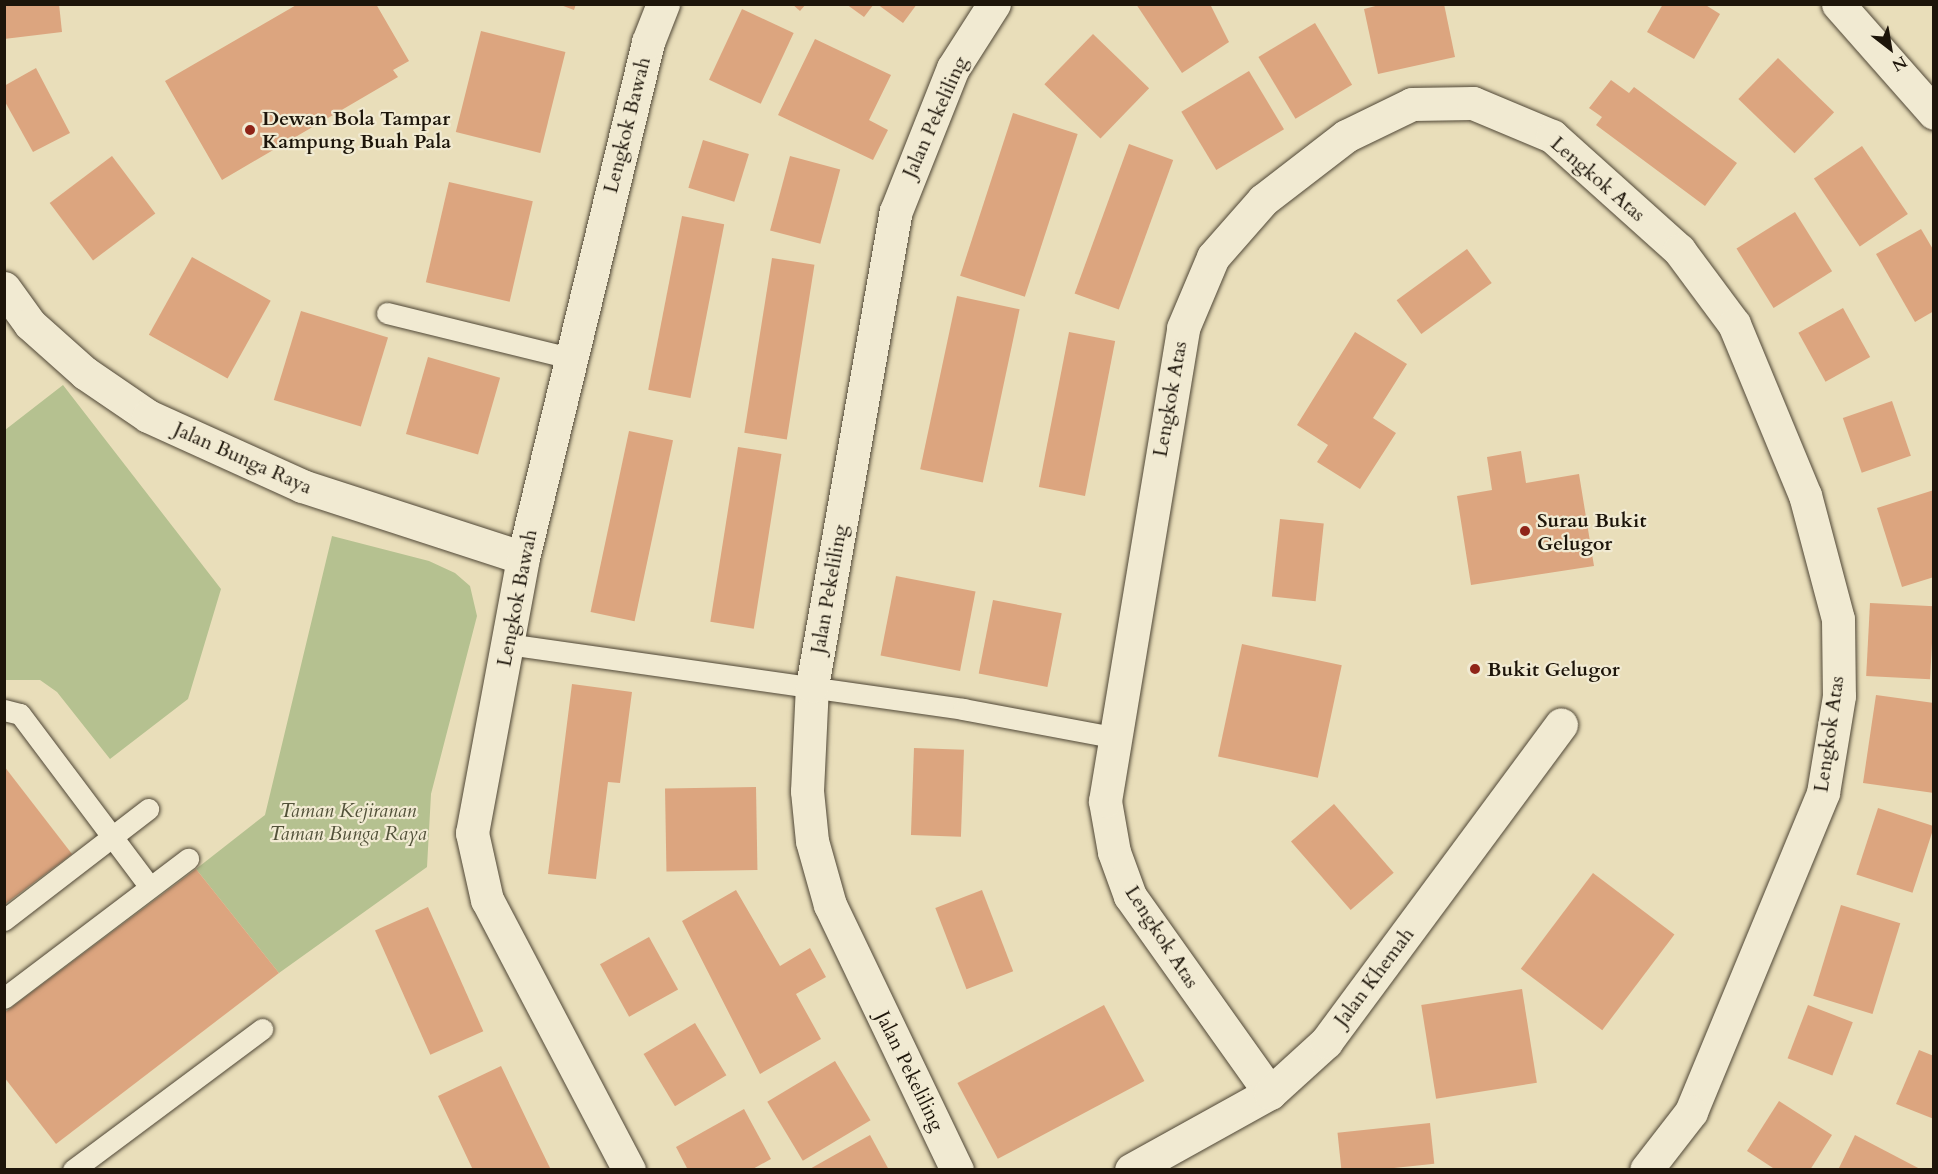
<!DOCTYPE html>
<style>
body{margin:0}
#map{position:relative;width:1938px;height:1174px;overflow:hidden;background:#e9deba;font-family:Cardo,serif}
div>[style]{position:absolute}
.green>*{inset:0;background:#b5c190}
.building>*{inset:0;background:#dca57f;transform-origin:0 0}
.roads{filter:drop-shadow(0 0 2px #504736) drop-shadow(0 0 2px #504736)}
.lane>*{height:21px;margin:-10.5px;padding:0 10.5px;transform-origin:10.5px;border-radius:10.5px;background:#f1ead2}
.street>*{height:33px;margin:-16.5px;padding:0 16.5px;transform-origin:16.5px;border-radius:16.5px;background:#f1ead2}
.dots>*{width:16px;height:16px;translate:-50% -50%;box-sizing:border-box;border:3px solid #f1ead2;border-radius:50%}
span{translate:-50% -50%;white-space:nowrap;text-align:center;line-height:1.15;-webkit-text-stroke:4.5px #f1ead2;paint-order:stroke}
.street-label{font-size:20px;color:#1d150a}
.poi-label{font-size:20px;color:#1d150a;font-weight:700}
.left{translate:0 -50%;text-align:left}
.park-label{font-size:20px;color:#525139;font-style:italic}
.frame{position:absolute;inset:0;border:6px solid #1d150a;pointer-events:none}
.north{position:absolute;left:1860px;top:18px;width:60px;height:60px;-webkit-text-stroke:4px #f1ead2;paint-order:stroke;rotate:149deg;font-size:16px;font-weight:700;line-height:24px;text-align:center;color:#1d150a}
.north::after{content:'';display:block;margin:auto;width:21px;height:27px;background:#1d150a;clip-path:polygon(50% 0,100% 100%,50% 72%,0 100%)}
</style>
<div id="map">
<div class="green">
<i style="clip-path:polygon(63px 385px,221px 589px,188px 699px,110px 759px,57px 692px,40px 680px,5px 680px,5px 430px)"></i>
<i style="clip-path:polygon(332px 536px,429px 561px,455px 573px,470px 586px,477px 616px,431px 794px,427px 867px,279px 973px,196px 869px,265px 815px)"></i>
</div>
<div class="building">
<i style="clip-path:polygon(4px 4px,59px 4px,62px 32px,4px 39px)"></i>
<i style="clip-path:polygon(298px 4px,376px 4px,409px 61px,393px 70px,398px 77px,222px 180px,165px 81px)"></i>
<i style="clip-path:polygon(558px 4px,576px 4px,574px 10px)"></i>
<i style="clip-path:polygon(792px 4px,806px 4px,800px 11px)"></i>
<i style="clip-path:polygon(846px 4px,874px 4px,864px 17px)"></i>
<i style="clip-path:polygon(877px 4px,917px 4px,903px 23px)"></i>
<i style="clip-path:polygon(1136px 4px,1210px 4px,1229px 42px,1182px 73px)"></i>
<i style="clip-path:polygon(1383px 4px,1444px 4px,1455px 57px,1378px 74px,1364px 9px)"></i>
<i style="clip-path:polygon(1663px 4px,1704px 4px,1720px 14px,1694px 59px,1647px 32px)"></i>
<i style="left:742px;top:9px;width:57px;height:78px;rotate:25deg"></i>
<i style="left:1315px;top:23px;width:72px;height:66px;rotate:59deg"></i>
<i style="left:481px;top:31px;width:87px;height:104px;rotate:14deg"></i>
<i style="left:1093px;top:34px;width:78px;height:70px;rotate:44deg"></i>
<i style="clip-path:polygon(815px 39px,891px 75px,869px 120px,888px 130px,873px 160px,778px 115px)"></i>
<i style="left:1778px;top:58px;width:78px;height:57px;rotate:44deg"></i>
<i style="clip-path:polygon(36px 68px,70px 133px,33px 152px,4px 100px,4px 86px)"></i>
<i style="left:1249px;top:71px;width:68px;height:79px;rotate:59deg"></i>
<i style="clip-path:polygon(1611px 80px,1629px 93px,1634px 87px,1737px 163px,1705px 206px,1596px 125px,1602px 117px,1589px 108px)"></i>
<i style="left:1013px;top:113px;width:68px;height:171px;rotate:18deg"></i>
<i style="left:703px;top:140px;width:48px;height:50px;rotate:17deg"></i>
<i style="left:1129px;top:144px;width:47px;height:159px;rotate:20deg"></i>
<i style="left:1862px;top:146px;width:82px;height:58px;rotate:56deg"></i>
<i style="left:112px;top:156px;width:72px;height:78px;rotate:53deg"></i>
<i style="left:790px;top:156px;width:52px;height:77px;rotate:15deg"></i>
<i style="left:449px;top:182px;width:86px;height:103px;rotate:13deg"></i>
<i style="left:1795px;top:212px;width:70px;height:69px;rotate:58deg"></i>
<i style="left:682px;top:216px;width:43px;height:177px;rotate:11deg"></i>
<i style="clip-path:polygon(1921px 229px,1934px 251px,1934px 311px,1915px 322px,1876px 254px)"></i>
<i style="left:1467px;top:249px;width:42px;height:87px;rotate:54deg"></i>
<i style="left:192px;top:257px;width:90px;height:89px;rotate:29deg"></i>
<i style="left:772px;top:258px;width:43px;height:177px;rotate:9deg"></i>
<i style="left:957px;top:296px;width:64px;height:177px;rotate:12deg"></i>
<i style="left:1843px;top:308px;width:56px;height:51px;rotate:61deg"></i>
<i style="left:301px;top:311px;width:91px;height:93px;rotate:17deg"></i>
<i style="left:1069px;top:332px;width:47px;height:158px;rotate:11deg"></i>
<i style="clip-path:polygon(1355px 332px,1407px 364px,1373px 418px,1396px 433px,1360px 489px,1317px 462px,1328px 445px,1297px 425px)"></i>
<i style="left:428px;top:357px;width:75px;height:80px;rotate:16deg"></i>
<i style="left:1892px;top:401px;width:58px;height:52px;rotate:71deg"></i>
<i style="left:629px;top:431px;width:45px;height:185px;rotate:12deg"></i>
<i style="left:738px;top:447px;width:44px;height:177px;rotate:9deg"></i>
<i style="clip-path:polygon(1521px 451px,1526px 483px,1579px 474px,1594px 566px,1471px 585px,1457px 496px,1492px 490px,1487px 457px)"></i>
<i style="clip-path:polygon(1934px 490px,1934px 577px,1902px 587px,1877px 508px)"></i>
<i style="left:1280px;top:519px;width:44px;height:78px;rotate:6deg"></i>
<i style="left:896px;top:576px;width:81px;height:81px;rotate:11deg"></i>
<i style="left:993px;top:600px;width:70px;height:75px;rotate:11deg"></i>
<i style="left:1870px;top:603px;width:64px;height:73px;rotate:3deg"></i>
<i style="left:1242px;top:644px;width:102px;height:115px;rotate:12deg"></i>
<i style="clip-path:polygon(572px 684px,632px 692px,620px 783px,608px 782px,596px 879px,548px 874px)"></i>
<i style="clip-path:polygon(1876px 695px,1934px 703px,1934px 793px,1863px 783px)"></i>
<i style="left:914px;top:748px;width:50px;height:87px;rotate:2deg"></i>
<i style="clip-path:polygon(4px 766px,72px 854px,4px 905px)"></i>
<i style="left:756px;top:787px;width:83px;height:91px;rotate:89deg"></i>
<i style="left:1334px;top:804px;width:91px;height:57px;rotate:49deg"></i>
<i style="left:1878px;top:808px;width:59px;height:70px;rotate:18deg"></i>
<i style="clip-path:polygon(196px 869px,279px 973px,56px 1144px,4px 1077px,4px 1013px)"></i>
<i style="left:1593px;top:873px;width:102px;height:120px;rotate:37deg"></i>
<i style="clip-path:polygon(736px 890px,780px 966px,810px 948px,826px 977px,796px 994px,821px 1039px,760px 1074px,682px 921px)"></i>
<i style="left:982px;top:890px;width:87px;height:50px;rotate:69deg"></i>
<i style="left:1841px;top:905px;width:62px;height:95px;rotate:17deg"></i>
<i style="left:428px;top:907px;width:136px;height:58px;rotate:66deg"></i>
<i style="left:649px;top:937px;width:60px;height:56px;rotate:61deg"></i>
<i style="left:1522px;top:989px;width:95px;height:102px;rotate:81deg"></i>
<i style="left:1104px;top:1005px;width:86px;height:166px;rotate:62deg"></i>
<i style="left:1808px;top:1005px;width:48px;height:57px;rotate:21deg"></i>
<i style="left:695px;top:1023px;width:61px;height:60px;rotate:59deg"></i>
<i style="clip-path:polygon(1919px 1050px,1934px 1056px,1934px 1119px,1896px 1104px)"></i>
<i style="left:835px;top:1061px;width:69px;height:79px;rotate:59deg"></i>
<i style="clip-path:polygon(501px 1066px,533px 1133px,551px 1170px,473px 1170px,438px 1096px)"></i>
<i style="clip-path:polygon(1779px 1101px,1832px 1135px,1810px 1170px,1776px 1170px,1747px 1151px)"></i>
<i style="clip-path:polygon(744px 1109px,771px 1159px,751px 1170px,688px 1170px,676px 1147px)"></i>
<i style="left:1430px;top:1123px;width:41px;height:93px;rotate:84deg"></i>
<i style="clip-path:polygon(870px 1135px,889px 1170px,808px 1170px)"></i>
<i style="clip-path:polygon(1855px 1135px,1922px 1170px,1838px 1170px)"></i>
</div>
<div class="roads">
<div class="lane">
<i style="left:387px;top:313px;width:188px;rotate:13.8deg"></i>
<i style="left:508px;top:644px;width:460px;rotate:8.1deg"></i>
<i style="left:963px;top:709px;width:153px;rotate:10.6deg"></i>
<i style="left:4px;top:710px;width:16px;rotate:14deg"></i>
<i style="left:20px;top:714px;width:216px;rotate:53.1deg"></i>
<i style="left:4px;top:920px;width:182px;rotate:-37.6deg"></i>
<i style="left:4px;top:998px;width:231px;rotate:-37.1deg"></i>
<i style="left:73px;top:1170px;width:236px;rotate:-36.7deg"></i>
</div>
<div class="street">
<i style="left:1838px;top:4px;width:145px;rotate:48.6deg"></i>
<i style="left:4px;top:288px;width:44px;rotate:54.2deg"></i>
<i style="left:30px;top:324px;width:74px;rotate:41.7deg"></i>
<i style="left:85px;top:373px;width:76px;rotate:34.3deg"></i>
<i style="left:148px;top:416px;width:169px;rotate:24.4deg"></i>
<i style="left:302px;top:486px;width:232px;rotate:18deg"></i>
<i style="left:1270px;top:1093px;width:242px;rotate:-125.4deg"></i>
<i style="left:1130px;top:896px;width:47px;rotate:-110deg"></i>
<i style="left:1114px;top:852px;width:52px;rotate:-100deg"></i>
<i style="left:1105px;top:801px;width:479px;rotate:-80.6deg"></i>
<i style="left:1183px;top:328px;width:77px;rotate:-67.1deg"></i>
<i style="left:1213px;top:257px;width:76px;rotate:-48.7deg"></i>
<i style="left:1263px;top:200px;width:105px;rotate:-37.6deg"></i>
<i style="left:1346px;top:136px;width:73px;rotate:-25.9deg"></i>
<i style="left:1412px;top:104px;width:61px;rotate:-0.9deg"></i>
<i style="left:1473px;top:103px;width:86px;rotate:22.7deg"></i>
<i style="left:1552px;top:136px;width:171px;rotate:41.9deg"></i>
<i style="left:1679px;top:250px;width:92px;rotate:53.4deg"></i>
<i style="left:1734px;top:324px;width:185px;rotate:67.5deg"></i>
<i style="left:1805px;top:495px;width:128px;rotate:75.1deg"></i>
<i style="left:1838px;top:619px;width:77px;rotate:89.3deg"></i>
<i style="left:1839px;top:696px;width:98px;rotate:99.4deg"></i>
<i style="left:1823px;top:793px;width:345px;rotate:112.5deg"></i>
<i style="left:1691px;top:1112px;width:73px;rotate:127.8deg"></i>
<i style="left:629px;top:1170px;width:305px;rotate:-117.7deg"></i>
<i style="left:487px;top:900px;width:69px;rotate:-102.6deg"></i>
<i style="left:472px;top:833px;width:280px;rotate:-79.5deg"></i>
<i style="left:523px;top:558px;width:531px;rotate:-76.38deg"></i>
<i style="left:648px;top:42px;width:41px;rotate:-68.5deg"></i>
<i style="left:957px;top:1170px;width:294px;rotate:-115.6deg"></i>
<i style="left:830px;top:905px;width:66px;rotate:-105.7deg"></i>
<i style="left:812px;top:841px;width:50px;rotate:-95.7deg"></i>
<i style="left:807px;top:791px;width:105px;rotate:-87.3deg"></i>
<i style="left:812px;top:686px;width:482px;rotate:-80deg"></i>
<i style="left:896px;top:211px;width:154px;rotate:-68.3deg"></i>
<i style="left:953px;top:68px;width:76px;rotate:-57.4deg"></i>
<i style="left:1131px;top:1170px;width:159px;rotate:-29deg"></i>
<i style="left:1270px;top:1093px;width:76px;rotate:-42.3deg"></i>
<i style="left:1326px;top:1042px;width:395px;rotate:-53.5deg"></i>
</div>
</div>
<div class="dots">
<i style="left:250px;top:130px;background:#8f2418"></i>
<i style="left:1525px;top:531px;background:#8f2418"></i>
<i style="left:1475px;top:669px;background:#8f2418"></i>
</div>
<div class="street-label">
<span style="left:935px;top:117px;rotate:-66deg">Jalan Pekeliling</span>
<span style="left:627px;top:125px;rotate:-76deg">Lengkok Bawah</span>
<span style="left:1598px;top:179px;rotate:41deg">Lengkok Atas</span>
<span style="left:1170px;top:399px;rotate:-80deg">Lengkok Atas</span>
<span style="left:243px;top:458px;rotate:24deg">Jalan Bunga Raya</span>
<span style="left:829px;top:589px;rotate:-80deg">Jalan Pekeliling</span>
<span style="left:517px;top:598px;rotate:-79deg">Lengkok Bawah</span>
<span style="left:1829px;top:734px;rotate:-82deg">Lengkok Atas</span>
<span style="left:1162px;top:937px;rotate:57deg">Lengkok Atas</span>
<span style="left:1374px;top:977px;rotate:-53deg">Jalan Khemah</span>
<span style="left:910px;top:1071px;rotate:64deg">Jalan Pekeliling</span>
</div>
<div class="poi-label">
<span class="left" style="left:262px;top:130px">Dewan Bola Tampar<br>Kampung Buah Pala</span>
<span class="left" style="left:1537px;top:532px">Surau Bukit<br>Gelugor</span>
<span class="left" style="left:1487px;top:669px">Bukit Gelugor</span>
</div>
<div class="park-label">
<span style="left:348px;top:822px">Taman Kejiranan<br>Taman Bunga Raya</span>
</div>
<div class="frame"></div>
<div class="north">N</div>
</div>
